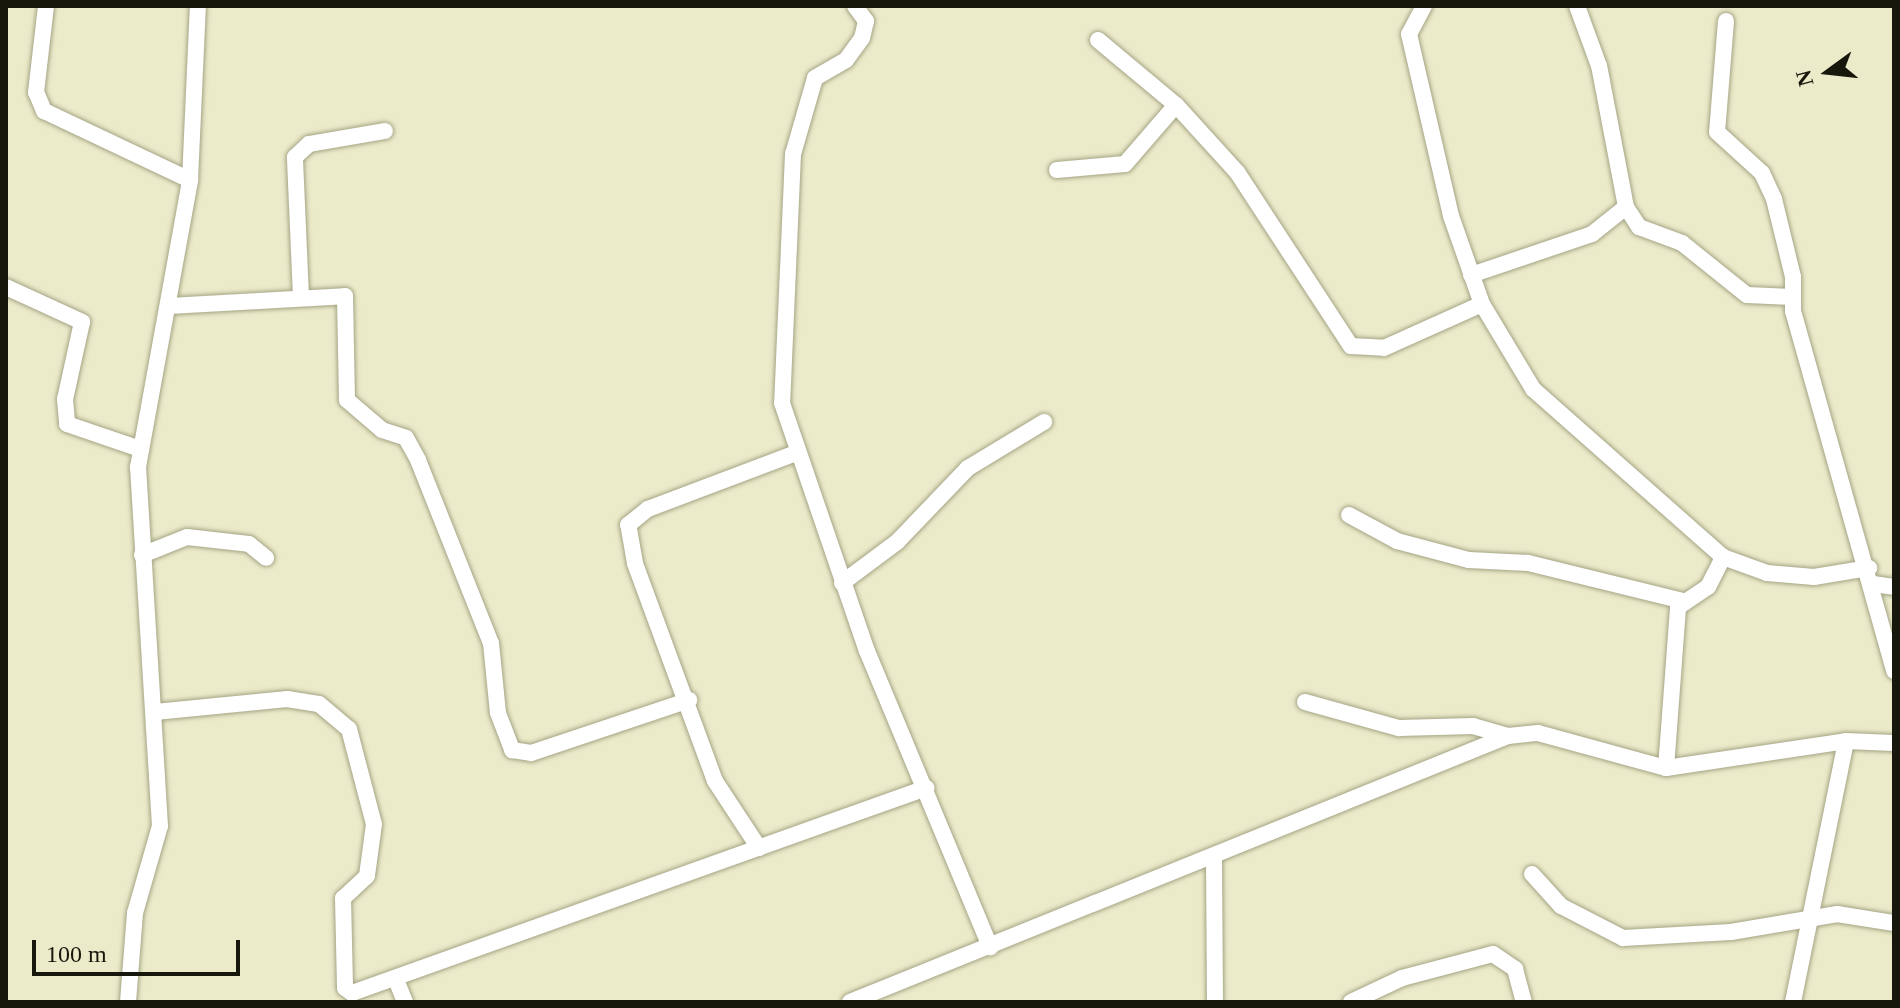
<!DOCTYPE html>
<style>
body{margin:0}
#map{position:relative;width:1900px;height:1008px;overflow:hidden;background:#ebebca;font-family:"Times New Roman",serif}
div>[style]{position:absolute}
.roads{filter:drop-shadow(0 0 2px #a5a586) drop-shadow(0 0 2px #a5a586)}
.minor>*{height:16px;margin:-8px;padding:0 8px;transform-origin:8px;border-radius:8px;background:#fff}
span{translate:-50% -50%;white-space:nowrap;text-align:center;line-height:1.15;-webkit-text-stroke:6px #ebebca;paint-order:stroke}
.frame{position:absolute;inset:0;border:8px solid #18170c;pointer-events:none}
.north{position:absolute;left:1788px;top:32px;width:80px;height:80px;-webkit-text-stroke:6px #ebebca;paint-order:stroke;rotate:255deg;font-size:22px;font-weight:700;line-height:32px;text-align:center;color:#18170c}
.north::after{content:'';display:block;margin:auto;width:28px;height:36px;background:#18170c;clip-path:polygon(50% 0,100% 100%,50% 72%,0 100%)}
.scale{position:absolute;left:32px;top:940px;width:208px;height:36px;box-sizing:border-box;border:4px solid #18170c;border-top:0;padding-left:10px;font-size:24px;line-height:28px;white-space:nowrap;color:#18170c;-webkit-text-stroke:6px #ebebca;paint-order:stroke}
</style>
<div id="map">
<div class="roads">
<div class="minor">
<i style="left:46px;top:6px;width:87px;rotate:96.6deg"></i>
<i style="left:36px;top:92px;width:21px;rotate:67deg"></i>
<i style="left:44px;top:111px;width:161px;rotate:25.3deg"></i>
<i style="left:855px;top:6px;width:19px;rotate:54deg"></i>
<i style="left:866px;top:21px;width:17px;rotate:103deg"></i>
<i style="left:862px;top:38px;width:27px;rotate:126deg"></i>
<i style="left:846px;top:60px;width:36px;rotate:150deg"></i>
<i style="left:815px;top:78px;width:79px;rotate:106.1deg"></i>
<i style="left:793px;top:154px;width:249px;rotate:92.5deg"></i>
<i style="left:782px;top:403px;width:262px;rotate:71.1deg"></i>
<i style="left:867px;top:651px;width:321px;rotate:67.4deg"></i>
<i style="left:1424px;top:6px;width:32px;rotate:118deg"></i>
<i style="left:1409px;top:34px;width:187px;rotate:77deg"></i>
<i style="left:1451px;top:216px;width:93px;rotate:70.6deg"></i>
<i style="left:1482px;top:304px;width:99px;rotate:59deg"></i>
<i style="left:1533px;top:389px;width:254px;rotate:41.5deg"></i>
<i style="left:1723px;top:557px;width:47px;rotate:20deg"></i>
<i style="left:1767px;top:573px;width:47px;rotate:4.9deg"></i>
<i style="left:1814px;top:577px;width:56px;rotate:-9.3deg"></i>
<i style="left:1726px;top:21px;width:111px;rotate:94.6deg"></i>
<i style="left:1717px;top:132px;width:61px;rotate:42.3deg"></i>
<i style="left:1762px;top:173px;width:29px;rotate:65deg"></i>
<i style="left:1774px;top:199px;width:80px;rotate:76.3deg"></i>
<i style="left:1793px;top:277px;width:34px;rotate:90deg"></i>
<i style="left:1793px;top:311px;width:374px;rotate:74.3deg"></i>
<i style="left:1098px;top:40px;width:102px;rotate:39.8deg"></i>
<i style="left:1176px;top:105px;width:91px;rotate:47.7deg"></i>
<i style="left:1237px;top:172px;width:208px;rotate:56.8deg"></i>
<i style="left:1351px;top:346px;width:33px;rotate:3deg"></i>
<i style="left:1384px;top:348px;width:107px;rotate:-24.2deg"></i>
<i style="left:1057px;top:170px;width:68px;rotate:-5deg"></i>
<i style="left:1125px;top:164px;width:78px;rotate:-49.2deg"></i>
<i style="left:1626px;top:207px;width:24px;rotate:57deg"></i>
<i style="left:1639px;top:227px;width:46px;rotate:20.4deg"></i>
<i style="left:1682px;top:243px;width:83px;rotate:38.7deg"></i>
<i style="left:1747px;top:295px;width:45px;rotate:2.5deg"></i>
<i style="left:1471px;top:275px;width:128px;rotate:-18.7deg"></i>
<i style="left:1592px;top:234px;width:43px;rotate:-38.5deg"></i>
<i style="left:1626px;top:207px;width:144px;rotate:-100.8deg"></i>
<i style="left:1599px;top:66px;width:64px;rotate:-110.1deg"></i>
<i style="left:6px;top:287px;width:84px;rotate:24.7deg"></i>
<i style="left:82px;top:322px;width:79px;rotate:102.4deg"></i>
<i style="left:65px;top:399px;width:25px;rotate:85deg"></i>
<i style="left:67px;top:424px;width:77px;rotate:18.9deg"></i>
<i style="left:301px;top:297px;width:140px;rotate:-92.5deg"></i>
<i style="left:295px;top:157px;width:19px;rotate:-43deg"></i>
<i style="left:309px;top:144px;width:77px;rotate:-9.7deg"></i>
<i style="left:168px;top:306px;width:177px;rotate:-3.2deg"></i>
<i style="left:345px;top:296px;width:104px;rotate:88.9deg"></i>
<i style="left:347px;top:400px;width:46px;rotate:40.6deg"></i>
<i style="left:382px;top:430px;width:25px;rotate:18deg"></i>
<i style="left:406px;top:438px;width:25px;rotate:61deg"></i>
<i style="left:418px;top:460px;width:197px;rotate:68.3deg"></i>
<i style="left:491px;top:643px;width:70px;rotate:84.3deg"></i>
<i style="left:498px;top:713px;width:40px;rotate:69deg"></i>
<i style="left:512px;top:750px;width:19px;rotate:9deg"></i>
<i style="left:531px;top:753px;width:167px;rotate:-18.5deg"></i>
<i style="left:1349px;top:515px;width:55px;rotate:28.4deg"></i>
<i style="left:1397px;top:541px;width:74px;rotate:14.8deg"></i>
<i style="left:1469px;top:560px;width:59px;rotate:2.9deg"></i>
<i style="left:1528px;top:563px;width:160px;rotate:13.8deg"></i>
<i style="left:142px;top:555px;width:48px;rotate:-21.8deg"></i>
<i style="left:187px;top:537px;width:62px;rotate:6.4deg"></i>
<i style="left:249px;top:544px;width:22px;rotate:39deg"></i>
<i style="left:842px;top:583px;width:69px;rotate:-36.7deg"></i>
<i style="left:897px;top:542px;width:103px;rotate:-46.2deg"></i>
<i style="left:968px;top:468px;width:89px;rotate:-31.2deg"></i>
<i style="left:1873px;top:584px;width:21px;rotate:8deg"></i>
<i style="left:1305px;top:702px;width:98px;rotate:15.5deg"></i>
<i style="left:1399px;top:728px;width:74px;rotate:-1.5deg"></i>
<i style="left:1473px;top:726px;width:36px;rotate:16deg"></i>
<i style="left:155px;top:712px;width:133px;rotate:-5.6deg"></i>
<i style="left:287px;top:699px;width:32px;rotate:9deg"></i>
<i style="left:319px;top:704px;width:39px;rotate:40deg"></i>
<i style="left:349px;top:729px;width:98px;rotate:75.3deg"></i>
<i style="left:374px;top:824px;width:52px;rotate:97.7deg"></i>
<i style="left:367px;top:876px;width:33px;rotate:137deg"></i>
<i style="left:343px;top:898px;width:90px;rotate:88.7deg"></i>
<i style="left:345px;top:988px;width:9px;rotate:36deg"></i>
<i style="left:352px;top:993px;width:610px;rotate:-19.65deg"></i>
<i style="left:1666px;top:768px;width:161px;rotate:-85.7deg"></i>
<i style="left:1678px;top:607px;width:36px;rotate:-34deg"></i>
<i style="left:1708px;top:587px;width:34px;rotate:-63deg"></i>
<i style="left:759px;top:848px;width:80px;rotate:-123.3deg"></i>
<i style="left:715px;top:781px;width:232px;rotate:-110.2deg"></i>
<i style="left:635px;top:563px;width:39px;rotate:-100deg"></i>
<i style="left:628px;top:525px;width:26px;rotate:-39deg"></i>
<i style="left:648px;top:509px;width:158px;rotate:-20.7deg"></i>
<i style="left:1214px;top:860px;width:142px;rotate:89.6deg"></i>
<i style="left:1532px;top:874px;width:43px;rotate:47.8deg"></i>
<i style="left:1561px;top:906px;width:70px;rotate:27.3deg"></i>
<i style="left:1623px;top:938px;width:108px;rotate:-3.2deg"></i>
<i style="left:1731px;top:932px;width:108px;rotate:-9.6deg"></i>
<i style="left:1837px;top:914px;width:58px;rotate:9deg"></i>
<i style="left:397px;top:982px;width:22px;rotate:68deg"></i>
<i style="left:128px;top:1002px;width:89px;rotate:-85.5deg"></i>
<i style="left:135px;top:913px;width:91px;rotate:-74deg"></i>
<i style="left:160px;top:826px;width:360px;rotate:-93.5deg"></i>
<i style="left:138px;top:467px;width:292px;rotate:-79.7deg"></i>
<i style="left:190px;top:180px;width:174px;rotate:-87.4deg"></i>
<i style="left:850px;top:1002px;width:710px;rotate:-22.01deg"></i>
<i style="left:1508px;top:736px;width:30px;rotate:-6deg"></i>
<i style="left:1538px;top:733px;width:133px;rotate:15.3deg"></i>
<i style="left:1666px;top:768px;width:182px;rotate:-8.5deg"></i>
<i style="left:1846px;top:741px;width:48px;rotate:2.4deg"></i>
<i style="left:1351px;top:1002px;width:56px;rotate:-25.2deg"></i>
<i style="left:1402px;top:978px;width:94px;rotate:-14.8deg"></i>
<i style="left:1493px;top:954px;width:27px;rotate:34deg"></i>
<i style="left:1515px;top:969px;width:34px;rotate:75deg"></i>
<i style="left:1793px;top:1002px;width:266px;rotate:-78.5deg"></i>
</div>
</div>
<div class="frame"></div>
<div class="north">N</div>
<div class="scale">100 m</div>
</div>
